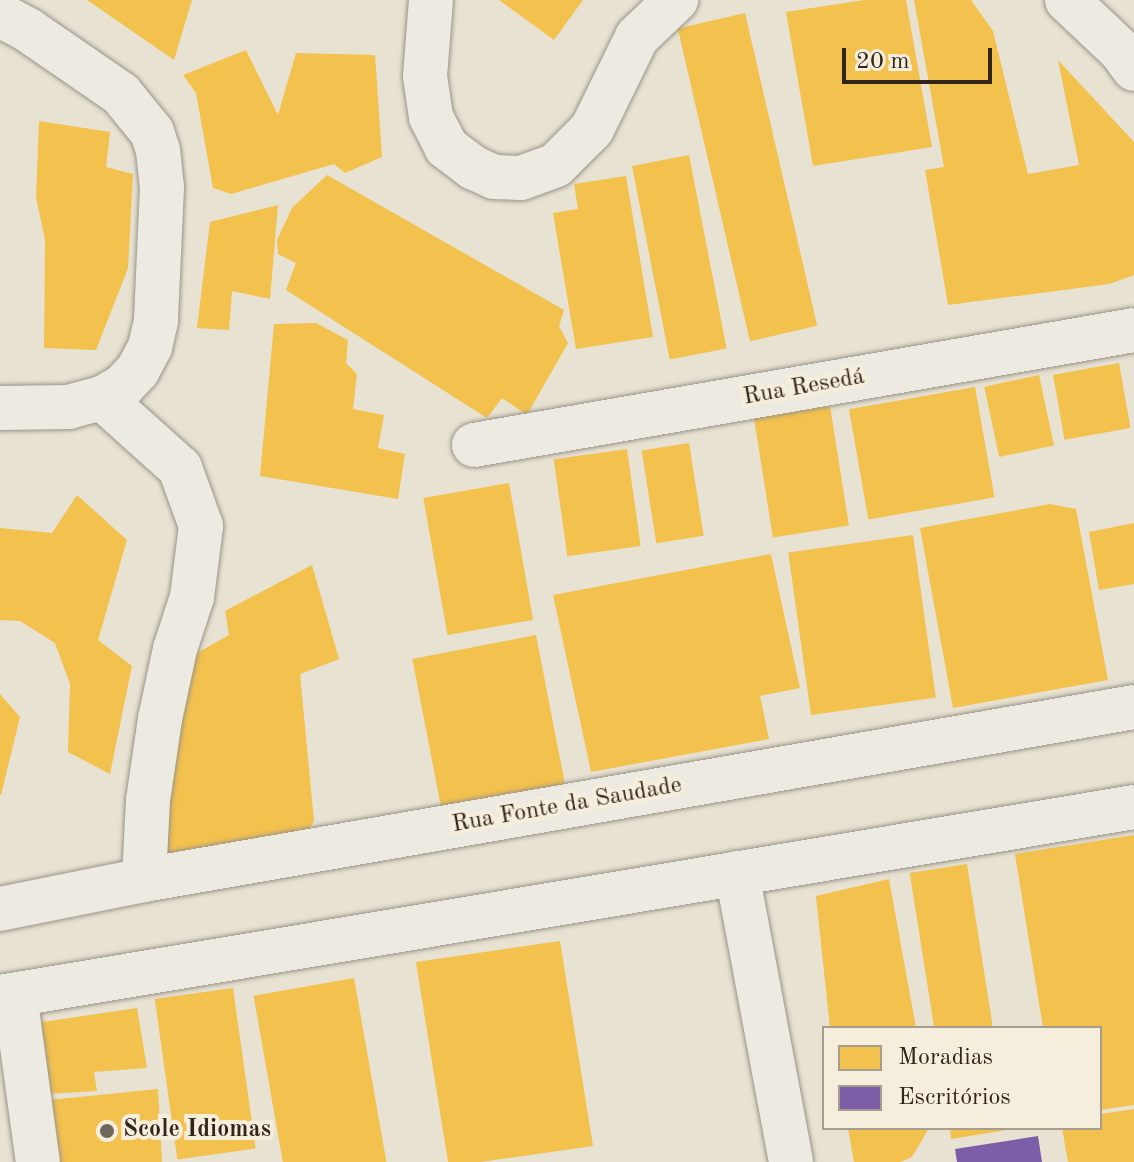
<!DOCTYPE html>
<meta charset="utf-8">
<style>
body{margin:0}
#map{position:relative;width:1134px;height:1162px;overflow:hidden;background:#e8e2d2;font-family:"Old Standard TT",serif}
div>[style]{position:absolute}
.homes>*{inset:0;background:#f2c14e;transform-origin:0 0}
.offices>*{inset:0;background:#7b5ea7}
.roads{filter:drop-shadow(0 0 2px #99948a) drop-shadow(0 0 2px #99948a)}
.minor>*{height:44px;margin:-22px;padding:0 22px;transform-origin:22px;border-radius:22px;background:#edeae1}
.dots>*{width:22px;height:22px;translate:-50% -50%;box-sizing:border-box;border:4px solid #f6eedc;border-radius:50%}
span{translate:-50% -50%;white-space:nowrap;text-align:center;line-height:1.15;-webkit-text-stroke:8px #f6eedc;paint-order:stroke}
.street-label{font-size:24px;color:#31241b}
.poi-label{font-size:24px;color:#31241b;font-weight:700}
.left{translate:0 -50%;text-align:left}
.legend{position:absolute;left:822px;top:1026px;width:280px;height:104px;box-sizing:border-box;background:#f6eedc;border:2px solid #a79d8f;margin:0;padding:10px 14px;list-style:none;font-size:24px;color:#31241b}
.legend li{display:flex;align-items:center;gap:16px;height:40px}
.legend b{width:40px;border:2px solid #a79d8f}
.scale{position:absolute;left:842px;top:48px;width:150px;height:36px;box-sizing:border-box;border:4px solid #31241b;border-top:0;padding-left:10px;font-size:24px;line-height:28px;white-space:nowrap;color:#31241b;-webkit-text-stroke:6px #f6eedc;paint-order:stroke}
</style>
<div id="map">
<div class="homes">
<i style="clip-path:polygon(87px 0,192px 0,174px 60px)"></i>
<i style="clip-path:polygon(499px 0,583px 0,554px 40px)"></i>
<i style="clip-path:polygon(864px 0,906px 0,932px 147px,813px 166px,786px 12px)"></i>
<i style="clip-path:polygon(914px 0,971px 0,993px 31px,1028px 174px,1079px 165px,1058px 60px,1134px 142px,1134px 275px,1109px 284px,948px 305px,925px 170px,944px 167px)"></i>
<i style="left:745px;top:13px;width:321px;height:69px;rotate:77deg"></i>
<i style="clip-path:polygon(246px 50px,278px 115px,296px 53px,375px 55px,382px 157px,345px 173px,334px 164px,231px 194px,213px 188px,196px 93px,183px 75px)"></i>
<i style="clip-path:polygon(39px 121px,110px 132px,106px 167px,133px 174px,128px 268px,96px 350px,44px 348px,45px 240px,36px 197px)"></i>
<i style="left:689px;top:155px;width:197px;height:58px;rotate:79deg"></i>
<i style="clip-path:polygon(327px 175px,564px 310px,559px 326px,568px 343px,527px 415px,502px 398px,487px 418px,286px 290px,296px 263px,278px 254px,277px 240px,292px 208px)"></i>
<i style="clip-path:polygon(626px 176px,653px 337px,576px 349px,553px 213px,578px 209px,574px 184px)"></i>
<i style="clip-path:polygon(278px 205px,270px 299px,232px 291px,229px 330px,197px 328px,210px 222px)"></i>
<i style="clip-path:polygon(316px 323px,348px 340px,346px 363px,357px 374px,353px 409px,384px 415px,378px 448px,405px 454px,398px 499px,260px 476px,274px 324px)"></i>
<i style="left:1119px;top:363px;width:66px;height:67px;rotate:80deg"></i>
<i style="left:1039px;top:375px;width:72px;height:56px;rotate:78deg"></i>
<i style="left:975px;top:387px;width:112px;height:128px;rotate:80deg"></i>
<i style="left:830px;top:406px;width:121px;height:77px;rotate:81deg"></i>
<i style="left:689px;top:443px;width:94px;height:48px;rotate:81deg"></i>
<i style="left:627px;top:449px;width:98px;height:74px;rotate:82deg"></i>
<i style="left:509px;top:483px;width:139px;height:87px;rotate:80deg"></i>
<i style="clip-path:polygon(77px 495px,127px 540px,98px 640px,132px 666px,110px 774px,68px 752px,70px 684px,55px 643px,20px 621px,0 620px,0 528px,52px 533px)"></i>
<i style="clip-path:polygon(1050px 504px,1076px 509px,1108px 680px,953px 708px,920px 528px)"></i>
<i style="clip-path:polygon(1134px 523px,1134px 584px,1099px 590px,1089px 532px)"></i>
<i style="left:913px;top:535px;width:164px;height:126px;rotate:82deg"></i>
<i style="clip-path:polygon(771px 554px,800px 688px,760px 696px,769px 739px,591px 772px,553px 595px)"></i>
<i style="clip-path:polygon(312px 565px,339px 659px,300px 674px,314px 821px,301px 842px,154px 862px,176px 665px,229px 635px,225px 611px)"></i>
<i style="left:536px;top:635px;width:152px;height:126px;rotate:79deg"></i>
<i style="clip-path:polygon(0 694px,20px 717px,1px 795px,0 795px)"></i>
<i style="clip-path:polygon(1134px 835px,1134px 1105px,1100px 1110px,1100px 1028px,1043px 1028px,1015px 854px)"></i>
<i style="left:967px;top:864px;width:166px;height:58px;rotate:81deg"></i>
<i style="clip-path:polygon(889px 879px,916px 1028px,830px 1028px,816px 896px)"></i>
<i style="clip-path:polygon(560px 941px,593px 1146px,481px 1162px,448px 1162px,416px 962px)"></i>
<i style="left:354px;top:978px;width:187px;height:102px;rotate:80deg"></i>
<i style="left:233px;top:988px;width:162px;height:79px;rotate:82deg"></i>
<i style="clip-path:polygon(137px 1008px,147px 1068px,94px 1072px,97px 1091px,47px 1094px,36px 1023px)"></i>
<i style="clip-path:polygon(158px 1089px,162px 1162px,56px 1162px,49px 1100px)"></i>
<i style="clip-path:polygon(1134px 1109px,1134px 1162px,1068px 1162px,1062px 1128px,1100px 1128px,1100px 1114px)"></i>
<i style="clip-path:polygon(848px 1128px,929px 1128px,912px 1157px,900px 1162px,854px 1162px)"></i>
<i style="clip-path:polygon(950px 1128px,1007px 1128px,1007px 1130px,951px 1139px)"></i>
</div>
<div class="offices">
<i style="clip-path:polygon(1038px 1136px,1042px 1162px,957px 1162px,955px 1149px)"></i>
</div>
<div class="roads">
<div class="minor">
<i style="left:431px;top:0;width:76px;rotate:94.5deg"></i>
<i style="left:425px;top:76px;width:41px;rotate:81.7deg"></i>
<i style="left:431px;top:117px;width:34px;rotate:63deg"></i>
<i style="left:446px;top:147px;width:35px;rotate:37deg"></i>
<i style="left:474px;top:168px;width:22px;rotate:24deg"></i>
<i style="left:494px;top:177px;width:27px;rotate:2deg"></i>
<i style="left:521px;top:178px;width:37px;rotate:-20deg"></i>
<i style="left:556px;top:165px;width:51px;rotate:-45deg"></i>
<i style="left:592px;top:129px;width:102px;rotate:-63.9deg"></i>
<i style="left:637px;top:37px;width:54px;rotate:-43.5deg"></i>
<i style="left:1067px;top:0;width:74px;rotate:43.4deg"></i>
<i style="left:1121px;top:51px;width:22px;rotate:54deg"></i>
<i style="left:0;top:15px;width:32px;rotate:28deg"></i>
<i style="left:28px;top:30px;width:113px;rotate:34.5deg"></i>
<i style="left:121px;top:94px;width:49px;rotate:50.8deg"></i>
<i style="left:152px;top:132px;width:19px;rotate:72deg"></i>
<i style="left:158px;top:150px;width:37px;rotate:84deg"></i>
<i style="left:162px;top:187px;width:134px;rotate:92.6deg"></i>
<i style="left:156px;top:321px;width:27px;rotate:103deg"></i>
<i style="left:150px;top:347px;width:26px;rotate:118deg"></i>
<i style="left:138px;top:370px;width:22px;rotate:133deg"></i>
<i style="left:123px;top:386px;width:24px;rotate:150deg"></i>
<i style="left:102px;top:398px;width:34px;rotate:165deg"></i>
<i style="left:69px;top:407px;width:69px;rotate:179.2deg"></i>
<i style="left:102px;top:398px;width:105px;rotate:41.9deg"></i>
<i style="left:180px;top:468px;width:62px;rotate:70.1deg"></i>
<i style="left:201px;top:526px;width:72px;rotate:97.2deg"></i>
<i style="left:192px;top:597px;width:55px;rotate:108.1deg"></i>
<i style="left:175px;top:649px;width:72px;rotate:102.1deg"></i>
<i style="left:160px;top:719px;width:82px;rotate:98.4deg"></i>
<i style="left:148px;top:800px;width:80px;rotate:92.9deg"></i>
<i style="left:474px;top:445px;width:670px;rotate:-9.88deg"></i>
<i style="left:737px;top:873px;width:294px;rotate:79.4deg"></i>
<i style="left:0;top:909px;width:147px;rotate:-11.4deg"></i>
<i style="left:144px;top:880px;width:1005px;rotate:-9.91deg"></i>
<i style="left:15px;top:995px;width:169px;rotate:82.2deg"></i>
<i style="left:0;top:997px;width:1150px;rotate:-9.51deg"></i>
</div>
</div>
<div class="dots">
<i style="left:107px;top:1131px;background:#71665b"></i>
</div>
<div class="street-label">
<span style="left:804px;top:388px;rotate:-10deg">Rua Resedá</span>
<span style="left:567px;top:806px;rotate:-10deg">Rua Fonte da Saudade</span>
</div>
<div class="poi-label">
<span class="left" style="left:123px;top:1131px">Scole Idiomas</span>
</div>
<ul class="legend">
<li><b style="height:22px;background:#f2c14e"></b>Moradias</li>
<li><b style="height:22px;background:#7b5ea7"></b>Escritórios</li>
</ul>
<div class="scale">20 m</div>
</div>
